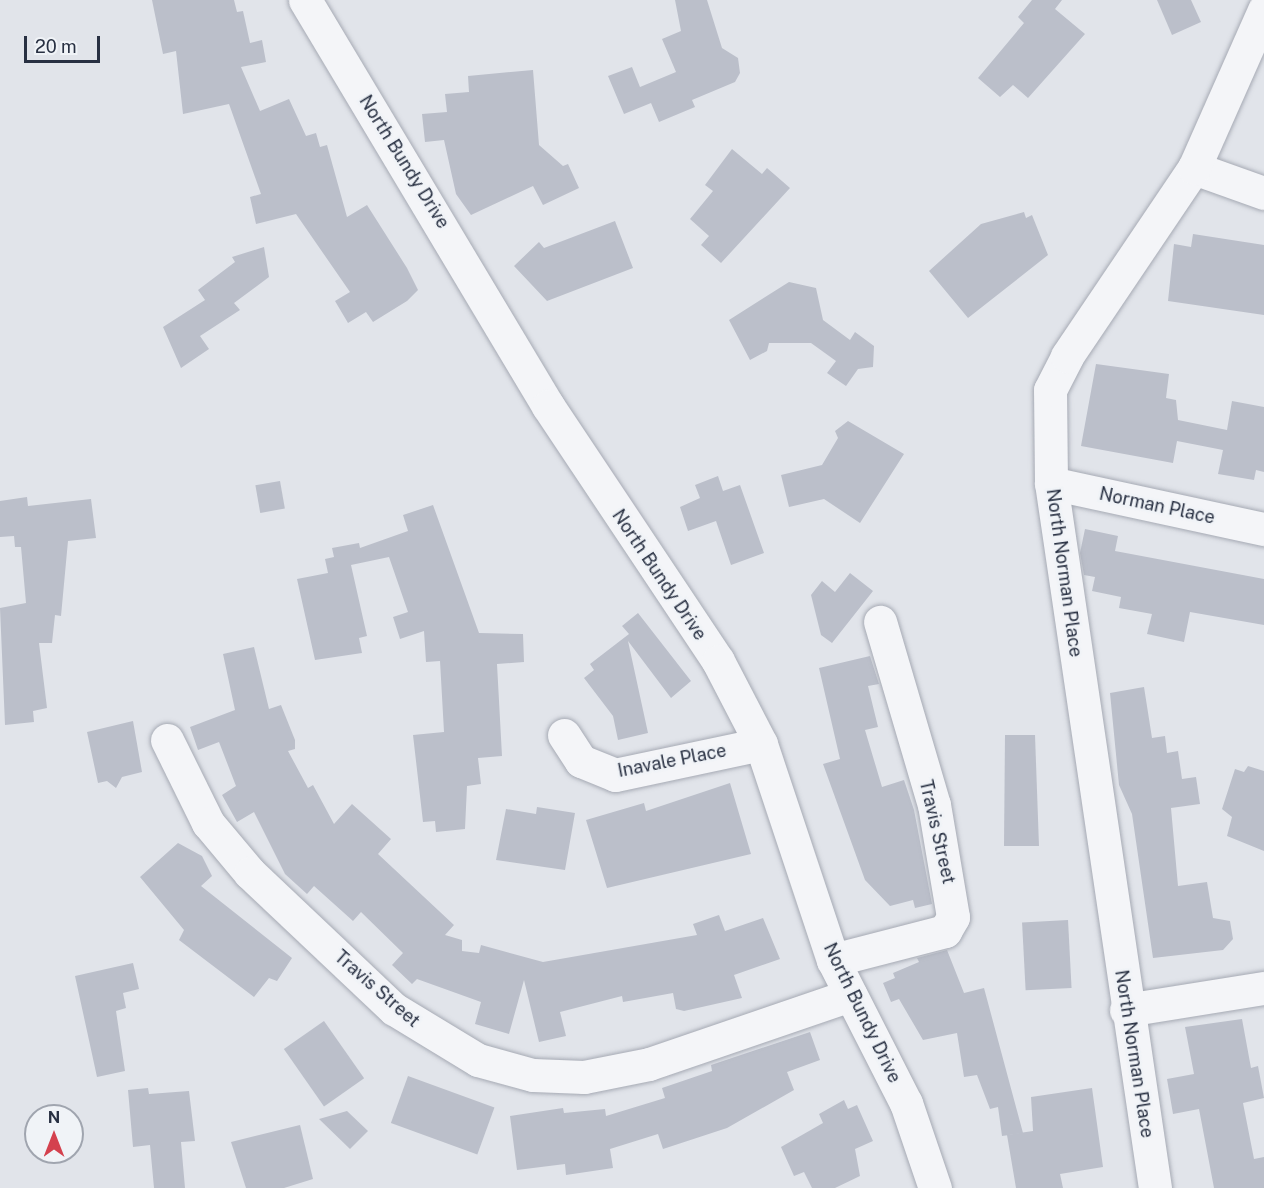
<!DOCTYPE html>
<style>
body{margin:0}
#map{position:relative;width:1264px;height:1188px;overflow:hidden;background:#e1e4ea;font-family:"Public Sans",sans-serif}
div>[style]{position:absolute}
.building>*{inset:0;background:#bbbfca;transform-origin:0 0}
.roads{filter:drop-shadow(0 0 2px #a6aab4) drop-shadow(0 0 2px #a6aab4)}
.minor>*{height:33px;margin:-16.5px;padding:0 16.5px;transform-origin:16.5px;border-radius:16.5px;background:#f4f5f8}
span{translate:-50% -50%;white-space:nowrap;text-align:center;line-height:1.15;-webkit-text-stroke:5px #f0f3f7;paint-order:stroke}
.street-label{font-size:18px;color:#283042}
.north{position:absolute;left:24px;top:1104px;width:60px;height:60px;box-sizing:border-box;background:#f0f3f7;border:2px solid #a0a5af;border-radius:50%;rotate:0deg;font-size:16px;font-weight:700;line-height:24px;text-align:center;color:#283042}
.north::after{content:'';display:block;margin:auto;width:21px;height:27px;background:#d4414e;clip-path:polygon(50% 0,100% 100%,50% 72%,0 100%)}
.scale{position:absolute;left:24px;top:36px;width:76px;height:27px;box-sizing:border-box;border:3px solid #283042;border-top:0;padding-left:8px;font-size:18px;line-height:21px;white-space:nowrap;color:#283042;-webkit-text-stroke:4px #f0f3f7;paint-order:stroke}
</style>
<div id="map">
<div class="building">
<i style="clip-path:polygon(152px 0,234px 0,237px 12px,243px 11px,250px 43px,262px 40px,266px 62px,241px 67px,260px 111px,289px 99px,306px 136px,316px 133px,320px 147px,327px 145px,347px 217px,367px 205px,407px 268px,418px 290px,407px 301px,373px 322px,366px 312px,348px 323px,335px 301px,350px 292px,296px 214px,256px 224px,250px 197px,261px 194px,229px 104px,183px 114px,176px 51px,163px 54px)"></i>
<i style="clip-path:polygon(675px 0,707px 0,722px 48px,738px 58px,740px 73px,735px 82px,692px 100px,695px 107px,659px 122px,651px 103px,624px 114px,608px 76px,632px 67px,640px 87px,676px 72px,662px 39px,681px 31px)"></i>
<i style="clip-path:polygon(1032px 0,1062px 0,1055px 9px,1085px 34px,1028px 98px,1013px 85px,1000px 97px,978px 78px,1024px 23px,1018px 17px)"></i>
<i style="clip-path:polygon(1157px 0,1191px 0,1201px 22px,1172px 35px)"></i>
<i style="clip-path:polygon(533px 70px,539px 145px,563px 166px,568px 164px,579px 188px,543px 205px,533px 186px,471px 215px,456px 194px,444px 140px,425px 142px,422px 114px,447px 112px,445px 94px,469px 92px,468px 76px)"></i>
<i style="clip-path:polygon(732px 149px,762px 174px,767px 168px,790px 188px,721px 263px,701px 245px,709px 236px,690px 219px,713px 191px,705px 185px)"></i>
<i style="clip-path:polygon(1024px 212px,1026px 218px,1032px 215px,1048px 255px,968px 318px,929px 271px,981px 224px)"></i>
<i style="clip-path:polygon(615px 221px,633px 268px,547px 301px,514px 266px,539px 242px,544px 248px)"></i>
<i style="clip-path:polygon(1193px 234px,1264px 245px,1264px 315px,1168px 301px,1174px 244px,1191px 247px)"></i>
<i style="clip-path:polygon(264px 247px,269px 277px,234px 303px,240px 310px,200px 336px,209px 349px,181px 368px,163px 327px,205px 300px,198px 290px,235px 262px,232px 257px)"></i>
<i style="clip-path:polygon(789px 282px,816px 288px,823px 320px,850px 340px,855px 332px,874px 346px,873px 367px,858px 369px,846px 386px,827px 373px,836px 361px,811px 343px,769px 343px,767px 351px,750px 360px,729px 320px)"></i>
<i style="clip-path:polygon(1096px 364px,1169px 374px,1166px 398px,1176px 400px,1178px 420px,1227px 430px,1232px 401px,1264px 407px,1264px 472px,1256px 470px,1254px 480px,1218px 474px,1223px 450px,1177px 441px,1173px 463px,1081px 446px)"></i>
<i style="clip-path:polygon(848px 421px,904px 454px,860px 523px,824px 499px,789px 507px,781px 475px,822px 465px,838px 438px,835px 431px)"></i>
<i style="clip-path:polygon(718px 476px,723px 491px,740px 485px,764px 553px,731px 565px,716px 521px,688px 531px,680px 507px,700px 498px,695px 485px)"></i>
<i style="left:280px;top:481px;width:28px;height:25px;rotate:80deg"></i>
<i style="clip-path:polygon(27px 497px,28px 506px,91px 499px,96px 538px,68px 541px,61px 616px,55px 615px,52px 643px,39px 643px,47px 708px,33px 711px,34px 722px,5px 725px,0 608px,26px 603px,21px 547px,15px 547px,14px 536px,0 537px,0 501px)"></i>
<i style="clip-path:polygon(433px 505px,479px 633px,523px 634px,524px 662px,497px 664px,502px 756px,478px 758px,481px 784px,467px 786px,465px 829px,436px 832px,435px 821px,423px 822px,413px 735px,444px 732px,440px 661px,426px 662px,424px 631px,400px 639px,393px 617px,408px 612px,389px 557px,351px 565px,367px 636px,359px 638px,362px 653px,315px 660px,297px 579px,328px 573px,325px 559px,334px 557px,332px 548px,359px 543px,360px 548px,408px 531px,403px 515px)"></i>
<i style="clip-path:polygon(1085px 529px,1118px 536px,1115px 551px,1264px 579px,1264px 625px,1190px 612px,1184px 642px,1147px 634px,1152px 614px,1119px 608px,1121px 597px,1092px 591px,1095px 577px,1084px 575px,1080px 553px)"></i>
<i style="clip-path:polygon(850px 573px,873px 591px,832px 643px,821px 635px,811px 595px,822px 581px,835px 592px)"></i>
<i style="clip-path:polygon(638px 613px,691px 681px,671px 698px,628px 641px,648px 733px,618px 740px,613px 716px,584px 678px,594px 670px,590px 664px,629px 634px,622px 626px)"></i>
<i style="clip-path:polygon(254px 647px,269px 709px,281px 705px,295px 740px,295px 749px,288px 751px,308px 788px,313px 785px,334px 824px,352px 804px,391px 839px,378px 854px,454px 925px,445px 935px,462px 940px,462px 951px,479px 953px,481px 945px,543px 962px,697px 935px,693px 924px,719px 915px,725px 931px,763px 918px,780px 959px,734px 975px,742px 998px,684px 1011px,676px 1009px,673px 993px,623px 1002px,622px 996px,560px 1012px,566px 1036px,539px 1042px,524px 980px,509px 1034px,475px 1024px,481px 1002px,417px 979px,412px 984px,392px 965px,403px 953px,361px 912px,353px 921px,314px 886px,307px 894px,285px 874px,254px 812px,237px 822px,222px 795px,236px 786px,219px 742px,198px 750px,190px 727px,235px 710px,223px 654px)"></i>
<i style="clip-path:polygon(870px 656px,879px 684px,868px 686px,878px 727px,865px 730px,882px 787px,904px 780px,914px 810px,932px 904px,915px 908px,913px 900px,890px 906px,865px 880px,823px 764px,840px 759px,819px 668px)"></i>
<i style="clip-path:polygon(1144px 687px,1152px 738px,1165px 736px,1167px 753px,1178px 751px,1182px 779px,1196px 777px,1200px 804px,1171px 808px,1178px 886px,1207px 882px,1213px 918px,1230px 921px,1233px 939px,1223px 950px,1153px 958px,1132px 814px,1119px 785px,1110px 693px)"></i>
<i style="clip-path:polygon(133px 721px,142px 772px,122px 777px,116px 788px,107px 781px,98px 783px,87px 732px)"></i>
<i style="clip-path:polygon(1005px 735px,1035px 735px,1039px 846px,1004px 846px)"></i>
<i style="clip-path:polygon(1248px 766px,1264px 771px,1264px 851px,1227px 836px,1232px 817px,1222px 809px,1235px 769px,1244px 772px)"></i>
<i style="clip-path:polygon(730px 783px,751px 854px,607px 888px,586px 820px,644px 803px,646px 811px)"></i>
<i style="clip-path:polygon(537px 807px,575px 813px,565px 870px,496px 860px,506px 809px,536px 814px)"></i>
<i style="clip-path:polygon(178px 843px,202px 856px,212px 876px,201px 886px,292px 958px,277px 981px,269px 978px,254px 997px,179px 940px,184px 930px,140px 877px)"></i>
<i style="left:1068px;top:920px;width:68px;height:46px;rotate:87deg"></i>
<i style="clip-path:polygon(947px 950px,964px 993px,984px 988px,1023px 1133px,1002px 1136px,998px 1107px,990px 1109px,977px 1075px,964px 1077px,957px 1033px,923px 1040px,899px 999px,891px 1002px,883px 983px,895px 978px,893px 973px,919px 962px,917px 958px)"></i>
<i style="clip-path:polygon(133px 963px,139px 989px,123px 993px,126px 1008px,116px 1011px,125px 1071px,97px 1077px,75px 976px)"></i>
<i style="clip-path:polygon(1242px 1019px,1251px 1068px,1258px 1066px,1264px 1098px,1243px 1103px,1254px 1159px,1264px 1157px,1264px 1188px,1214px 1188px,1199px 1109px,1173px 1114px,1167px 1079px,1194px 1074px,1185px 1027px)"></i>
<i style="left:324px;top:1021px;width:70px;height:49px;rotate:55deg"></i>
<i style="clip-path:polygon(810px 1032px,820px 1060px,787px 1072px,794px 1090px,727px 1128px,663px 1149px,658px 1134px,610px 1149px,613px 1168px,566px 1175px,565px 1164px,517px 1170px,510px 1116px,563px 1108px,564px 1113px,605px 1109px,606px 1116px,665px 1098px,662px 1088px,712px 1071px,711px 1065px)"></i>
<i style="left:408px;top:1076px;width:92px;height:50px;rotate:20deg"></i>
<i style="clip-path:polygon(148px 1088px,149px 1094px,189px 1091px,195px 1141px,181px 1142px,185px 1188px,154px 1188px,150px 1145px,133px 1147px,128px 1090px)"></i>
<i style="clip-path:polygon(1092px 1088px,1103px 1167px,1060px 1174px,1063px 1188px,1016px 1188px,1007px 1135px,1033px 1131px,1031px 1097px)"></i>
<i style="clip-path:polygon(844px 1100px,848px 1109px,857px 1105px,873px 1141px,855px 1149px,860px 1176px,835px 1188px,812px 1188px,804px 1172px,794px 1176px,781px 1147px,823px 1123px,819px 1114px)"></i>
<i style="clip-path:polygon(347px 1111px,368px 1131px,350px 1149px,319px 1119px)"></i>
<i style="clip-path:polygon(300px 1125px,313px 1179px,284px 1188px,246px 1188px,231px 1142px)"></i>
</div>
<div class="roads">
<div class="minor">
<i style="left:305px;top:0;width:473px;rotate:59.1deg"></i>
<i style="left:548px;top:406px;width:306px;rotate:56.3deg"></i>
<i style="left:718px;top:661px;width:93px;rotate:62.6deg"></i>
<i style="left:761px;top:744px;width:228px;rotate:71.6deg"></i>
<i style="left:833px;top:960px;width:161px;rotate:63deg"></i>
<i style="left:906px;top:1103px;width:90px;rotate:71.2deg"></i>
<i style="left:1194px;top:168px;width:74px;rotate:19.7deg"></i>
<i style="left:1051px;top:483px;width:218px;rotate:12.2deg"></i>
<i style="left:564px;top:735px;width:31px;rotate:57deg"></i>
<i style="left:581px;top:761px;width:37px;rotate:22deg"></i>
<i style="left:615px;top:775px;width:149px;rotate:-12deg"></i>
<i style="left:167px;top:740px;width:93px;rotate:63.7deg"></i>
<i style="left:208px;top:823px;width:65px;rotate:50deg"></i>
<i style="left:250px;top:873px;width:198px;rotate:43.4deg"></i>
<i style="left:394px;top:1009px;width:98px;rotate:31.3deg"></i>
<i style="left:478px;top:1060px;width:57px;rotate:15.3deg"></i>
<i style="left:533px;top:1075px;width:51px;rotate:2.2deg"></i>
<i style="left:584px;top:1077px;width:66px;rotate:-11.3deg"></i>
<i style="left:649px;top:1064px;width:213px;rotate:-18.9deg"></i>
<i style="left:833px;top:960px;width:116px;rotate:-14.5deg"></i>
<i style="left:945px;top:931px;width:16px;rotate:-60deg"></i>
<i style="left:953px;top:917px;width:114px;rotate:-99.6deg"></i>
<i style="left:934px;top:805px;width:191px;rotate:-106.4deg"></i>
<i style="left:1126px;top:1010px;width:140px;rotate:-9.1deg"></i>
<i style="left:1155px;top:1188px;width:713px;rotate:-98.39deg"></i>
<i style="left:1051px;top:483px;width:93px;rotate:-90.6deg"></i>
<i style="left:1050px;top:390px;width:38px;rotate:-63deg"></i>
<i style="left:1067px;top:356px;width:227px;rotate:-56deg"></i>
<i style="left:1194px;top:168px;width:173px;rotate:-66.1deg"></i>
</div>
</div>
<div class="street-label">
<span style="left:404px;top:162px;rotate:58deg">North Bundy Drive</span>
<span style="left:1157px;top:506px;rotate:12deg">Norman Place</span>
<span style="left:1064px;top:573px;rotate:82deg">North Norman Place</span>
<span style="left:659px;top:575px;rotate:56deg">North Bundy Drive</span>
<span style="left:672px;top:761px;rotate:-11deg">Inavale Place</span>
<span style="left:937px;top:832px;rotate:77deg">Travis Street</span>
<span style="left:377px;top:989px;rotate:41deg">Travis Street</span>
<span style="left:862px;top:1013px;rotate:64deg">North Bundy Drive</span>
<span style="left:1134px;top:1054px;rotate:81deg">North Norman Place</span>
</div>
<div class="north">N</div>
<div class="scale">20 m</div>
</div>
